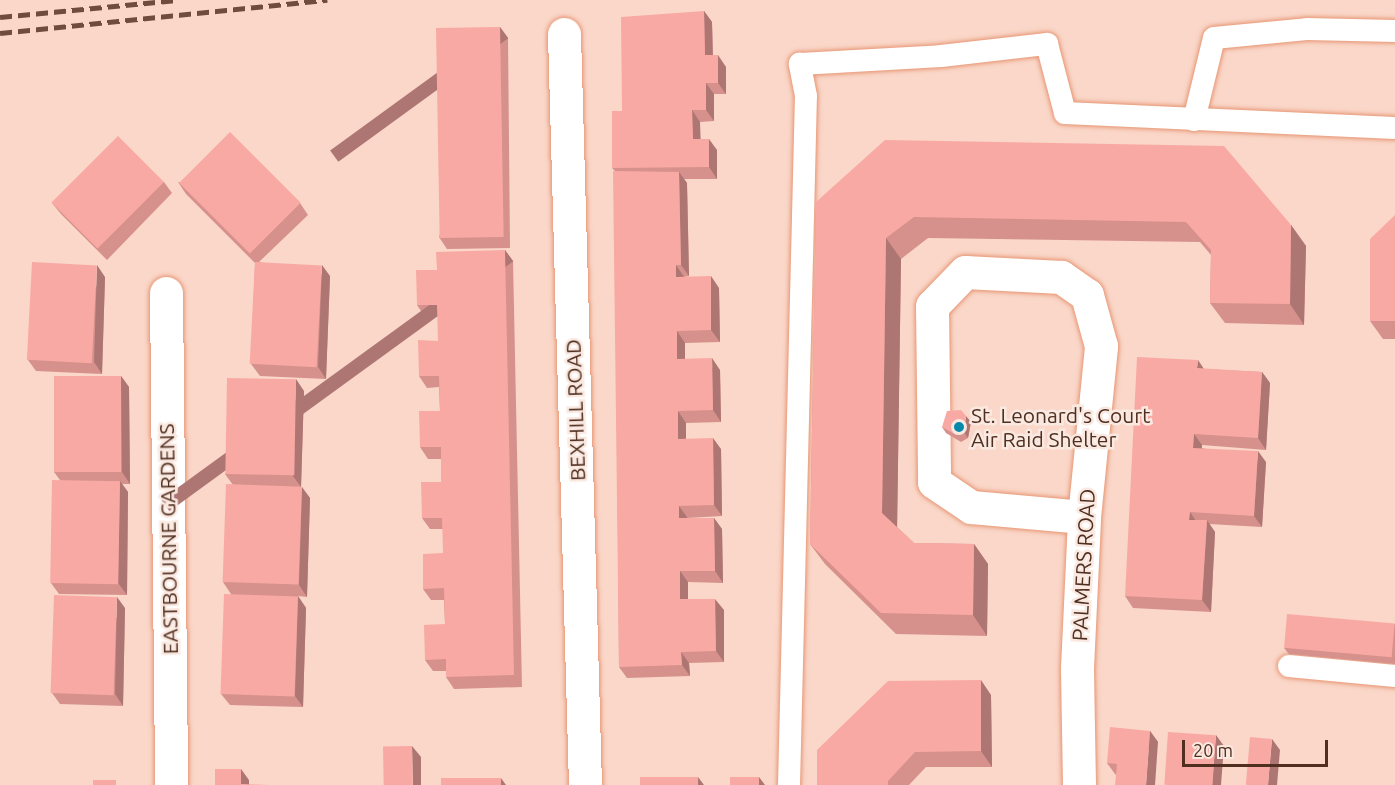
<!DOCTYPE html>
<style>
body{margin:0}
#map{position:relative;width:1395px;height:785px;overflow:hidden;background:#fad7c9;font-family:Ubuntu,sans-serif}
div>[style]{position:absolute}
.roads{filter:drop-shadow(0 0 2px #e79674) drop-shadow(0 0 2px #e79674)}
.service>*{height:22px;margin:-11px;padding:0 11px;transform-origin:11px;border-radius:11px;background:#fff}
.minor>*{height:33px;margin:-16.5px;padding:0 16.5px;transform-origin:16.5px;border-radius:16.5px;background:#fff}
.rail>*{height:4.5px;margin-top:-2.25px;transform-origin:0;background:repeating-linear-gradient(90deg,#6e4d3f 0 12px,transparent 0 18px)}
.wall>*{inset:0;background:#d6918d}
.shaded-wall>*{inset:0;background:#ae7673;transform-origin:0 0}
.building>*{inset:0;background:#f9a9a4;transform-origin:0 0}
.dots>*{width:16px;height:16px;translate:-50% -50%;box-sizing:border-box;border:3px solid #fae9e1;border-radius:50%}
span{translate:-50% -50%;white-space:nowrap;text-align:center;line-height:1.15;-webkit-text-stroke:5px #fae9e1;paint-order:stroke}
.street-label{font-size:21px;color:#502f21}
.poi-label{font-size:21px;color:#502f21}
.left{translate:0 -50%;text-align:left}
.scale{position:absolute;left:1182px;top:740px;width:146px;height:27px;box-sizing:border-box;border:3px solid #502f21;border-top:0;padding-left:8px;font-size:18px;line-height:21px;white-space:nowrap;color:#502f21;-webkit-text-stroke:4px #fae9e1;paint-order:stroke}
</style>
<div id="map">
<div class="roads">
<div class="service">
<i style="left:1194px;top:120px;width:84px;rotate:-76.3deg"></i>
<i style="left:1214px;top:38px;width:93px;rotate:-5.5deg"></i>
<i style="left:1307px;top:29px;width:88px;rotate:1.3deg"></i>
<i style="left:1289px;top:666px;width:106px;rotate:5.4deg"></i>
<i style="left:789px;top:785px;width:689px;rotate:-88.59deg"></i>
<i style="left:806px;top:96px;width:33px;rotate:-101deg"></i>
<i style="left:800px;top:64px;width:141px;rotate:-3.2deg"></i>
<i style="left:941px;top:56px;width:107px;rotate:-6.5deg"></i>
<i style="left:1047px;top:44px;width:71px;rotate:75.4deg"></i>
<i style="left:1065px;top:113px;width:330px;rotate:2.6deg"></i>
</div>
<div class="minor">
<i style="left:564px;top:34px;width:751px;rotate:88.4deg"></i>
<i style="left:166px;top:293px;width:492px;rotate:89.4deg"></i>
<i style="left:1079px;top:785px;width:117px;rotate:-91deg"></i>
<i style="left:1077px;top:668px;width:151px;rotate:-87.3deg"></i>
<i style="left:1084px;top:517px;width:172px;rotate:-84.3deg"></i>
<i style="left:1101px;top:346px;width:53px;rotate:-105.4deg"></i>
<i style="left:1087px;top:295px;width:32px;rotate:-145deg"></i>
<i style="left:1061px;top:277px;width:96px;rotate:-177deg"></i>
<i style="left:965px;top:272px;width:47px;rotate:134.1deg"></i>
<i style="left:932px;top:306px;width:176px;rotate:89.3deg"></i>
<i style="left:934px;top:482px;width:45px;rotate:34deg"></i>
<i style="left:971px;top:507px;width:113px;rotate:5.1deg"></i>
</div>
</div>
<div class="rail">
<i style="left:0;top:17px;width:178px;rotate:-5.5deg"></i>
<i style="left:0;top:33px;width:329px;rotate:-5.8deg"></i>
</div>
<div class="wall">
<i style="clip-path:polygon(704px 11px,712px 22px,713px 55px,726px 67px,726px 94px,714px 94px,714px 121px,700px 122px,700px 139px,717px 150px,717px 179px,684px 179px,687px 183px,689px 276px,684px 277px,719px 288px,720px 342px,685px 343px,685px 359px,720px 370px,721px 422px,686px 423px,686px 439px,721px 449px,722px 516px,687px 518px,714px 518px,722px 529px,723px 583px,688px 582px,688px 599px,724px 610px,724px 662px,689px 663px,690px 676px,627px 678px,619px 667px,615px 171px,612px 168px,622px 111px)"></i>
<i style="clip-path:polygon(500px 27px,508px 38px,510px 248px,447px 249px,439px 237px)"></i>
<i style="clip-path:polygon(164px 182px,172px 193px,107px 260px,61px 214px,52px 203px)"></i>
<i style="clip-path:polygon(178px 182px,300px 203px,308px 215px,259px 262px,330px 276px,326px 379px,260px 376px,251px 364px,255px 263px,186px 194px)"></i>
<i style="clip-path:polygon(816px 202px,1291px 225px,1306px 246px,1304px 325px,1225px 323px,1210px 303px,1211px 255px,1200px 242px,928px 238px,901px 259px,897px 527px,914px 543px,974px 544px,988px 564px,987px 636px,896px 634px,825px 564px,810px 544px)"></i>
<i style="clip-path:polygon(1395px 215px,1395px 339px,1383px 339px,1370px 321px)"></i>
<i style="clip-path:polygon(505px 250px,513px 261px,522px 687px,454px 689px,446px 677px,446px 671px,433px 671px,425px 660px,445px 624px,444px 600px,431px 600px,423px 589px,443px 553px,443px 529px,430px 529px,422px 518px,441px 482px,441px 459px,428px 459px,420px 447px,440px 411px,439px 387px,427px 388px,419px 376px,438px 341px,438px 316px,425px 317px,417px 305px,437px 270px)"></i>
<i style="clip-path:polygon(105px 277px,102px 374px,36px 371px,28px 360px)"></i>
<i style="clip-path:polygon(1203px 369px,1262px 372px,1270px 383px,1266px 450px,1202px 445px,1202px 448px,1266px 462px,1262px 527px,1209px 524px,1215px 532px,1211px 612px,1133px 608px,1125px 596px)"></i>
<i style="clip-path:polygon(121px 376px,129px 387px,130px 484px,122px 484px,128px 492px,127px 595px,59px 594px,51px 583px,60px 480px,54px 472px)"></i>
<i style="clip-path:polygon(304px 391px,301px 487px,310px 498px,307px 597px,298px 596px,306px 608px,303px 707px,230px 705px,221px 694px,231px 594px,223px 582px,233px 485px,225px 474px)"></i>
<i style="clip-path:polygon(971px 422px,968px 438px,961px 442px,946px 433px,942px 427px)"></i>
<i style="clip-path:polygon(125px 608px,123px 706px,60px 704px,52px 693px)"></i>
<i style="clip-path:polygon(1395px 624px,1395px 664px,1289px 654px,1284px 648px)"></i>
<i style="clip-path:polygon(991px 695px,992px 767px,926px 767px,909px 785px,817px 785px)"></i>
<i style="clip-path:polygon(1150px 731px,1158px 742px,1116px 775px,1115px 774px,1107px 763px)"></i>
</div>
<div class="shaded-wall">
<i style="clip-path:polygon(704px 11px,712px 22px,713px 66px,705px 55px)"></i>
<i style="left:500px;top:27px;width:14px;height:210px;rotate:54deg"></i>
<i style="clip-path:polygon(718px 55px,726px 67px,726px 94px,718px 83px)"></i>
<i style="clip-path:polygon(706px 83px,714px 94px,714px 121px,706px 110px)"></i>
<i style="clip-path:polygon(692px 110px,700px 122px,701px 150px,693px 139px)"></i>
<i style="clip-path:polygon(709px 139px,717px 150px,717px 179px,709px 167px)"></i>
<i style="clip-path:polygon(679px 172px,687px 183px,689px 276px,681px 265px)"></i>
<i style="clip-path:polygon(1291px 225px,1306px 246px,1304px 325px,1290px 304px)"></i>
<i style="clip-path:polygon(886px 238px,901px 259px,897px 534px,882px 513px)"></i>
<i style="left:505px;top:250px;width:14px;height:425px;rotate:54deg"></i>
<i style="clip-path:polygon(97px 265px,105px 277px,102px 374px,94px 362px)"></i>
<i style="clip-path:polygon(322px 265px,330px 276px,326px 379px,318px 367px)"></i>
<i style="clip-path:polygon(676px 265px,684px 277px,684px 289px,676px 277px)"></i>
<i style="clip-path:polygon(711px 276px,719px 288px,720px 342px,711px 330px)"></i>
<i style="clip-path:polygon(677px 331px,685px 343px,685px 370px,677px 359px)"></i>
<i style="clip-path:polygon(712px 358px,720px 370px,721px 422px,713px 410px)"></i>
<i style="clip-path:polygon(1198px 360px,1206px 372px,1197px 368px)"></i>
<i style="clip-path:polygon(1262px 372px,1270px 383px,1266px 450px,1258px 438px)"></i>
<i style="clip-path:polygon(121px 376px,129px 387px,130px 484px,122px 472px)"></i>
<i style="clip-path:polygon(296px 379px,304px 391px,301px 487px,293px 476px)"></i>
<i style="clip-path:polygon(678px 411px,686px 423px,686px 450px,678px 439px)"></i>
<i style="clip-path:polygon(966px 416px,971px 422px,968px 438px,964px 432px)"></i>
<i style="clip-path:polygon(1194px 434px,1202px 445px,1201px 459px,1193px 448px)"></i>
<i style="clip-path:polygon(713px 438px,721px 449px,722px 516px,714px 505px)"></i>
<i style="clip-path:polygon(1258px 451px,1266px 462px,1262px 527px,1254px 516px)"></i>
<i style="clip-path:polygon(120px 481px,128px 492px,127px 595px,118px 583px)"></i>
<i style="clip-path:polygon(302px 487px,310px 498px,307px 597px,299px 585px)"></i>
<i style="clip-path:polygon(679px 506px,687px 517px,688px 529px,679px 518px)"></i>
<i style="clip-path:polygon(1190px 512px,1198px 524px,1189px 520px)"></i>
<i style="clip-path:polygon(714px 518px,722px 529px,723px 583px,715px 571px)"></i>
<i style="clip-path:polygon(1207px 520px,1215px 532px,1211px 612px,1202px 600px)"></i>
<i style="clip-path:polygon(974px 544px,988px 564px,987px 636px,973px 615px)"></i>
<i style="clip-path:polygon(680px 571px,688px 582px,688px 610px,680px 599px)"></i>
<i style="clip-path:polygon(298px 596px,306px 608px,303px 707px,295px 696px)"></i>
<i style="clip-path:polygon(117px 597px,125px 608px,123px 706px,115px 694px)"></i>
<i style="clip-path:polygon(715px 599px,724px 610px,724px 662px,716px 651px)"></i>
<i style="clip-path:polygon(681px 652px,689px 663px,690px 676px,682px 665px)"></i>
<i style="clip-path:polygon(981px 680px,991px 695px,992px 767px,981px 751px)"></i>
<i style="clip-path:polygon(1150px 731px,1158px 742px,1155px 785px,1146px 785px)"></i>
<i style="clip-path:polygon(1216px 735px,1224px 746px,1221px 785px,1212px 785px)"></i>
<i style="clip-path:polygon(1272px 739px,1280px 750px,1277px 785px,1268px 785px)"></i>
<i style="clip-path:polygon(412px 746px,421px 757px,421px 785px,413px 785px)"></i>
<i style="clip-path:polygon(241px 769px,249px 780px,249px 785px,241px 784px)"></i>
<i style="clip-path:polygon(698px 777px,704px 785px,698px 785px)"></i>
<i style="clip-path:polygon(759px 777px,765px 785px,759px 785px)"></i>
<i style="clip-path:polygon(501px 778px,506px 785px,501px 785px)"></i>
</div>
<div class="building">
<i style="clip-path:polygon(704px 11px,705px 55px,718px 55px,718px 83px,706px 83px,706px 110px,692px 110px,693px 139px,709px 139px,709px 167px,612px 168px,612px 111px,622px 111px,621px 17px)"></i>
<i style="left:500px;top:27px;width:210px;height:64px;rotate:89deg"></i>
<i style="left:230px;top:132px;width:100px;height:72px;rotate:45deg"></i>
<i style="left:118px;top:136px;width:65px;height:94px;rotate:45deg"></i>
<i style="clip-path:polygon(885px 140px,1224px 146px,1291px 225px,1290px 304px,1210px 303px,1211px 250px,1186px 222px,914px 217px,886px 238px,882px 513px,914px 543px,974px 544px,973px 615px,881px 613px,810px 544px,816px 202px)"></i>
<i style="clip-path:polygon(613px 171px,679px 172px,681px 265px,676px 265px,676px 277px,711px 276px,711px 330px,677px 331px,677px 359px,712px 358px,713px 410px,678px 411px,678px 439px,713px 438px,714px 505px,679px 506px,679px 518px,714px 518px,715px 571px,680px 571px,680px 599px,715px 599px,716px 651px,681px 652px,682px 665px,619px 667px)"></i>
<i style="clip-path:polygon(1395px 215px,1395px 321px,1370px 321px,1370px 239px)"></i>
<i style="clip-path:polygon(505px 250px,514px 675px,446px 677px,446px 659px,425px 660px,424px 625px,445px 624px,444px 588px,423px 589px,423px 554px,443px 553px,442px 518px,422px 518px,421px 482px,441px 482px,441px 447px,420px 447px,419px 411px,440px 411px,439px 376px,419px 376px,418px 340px,438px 341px,437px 305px,417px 305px,416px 270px,437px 270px,436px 252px)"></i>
<i style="left:32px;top:262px;width:65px;height:98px;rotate:3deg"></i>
<i style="left:255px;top:262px;width:67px;height:102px;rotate:3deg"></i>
<i style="clip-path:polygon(1137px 357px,1198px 360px,1197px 368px,1262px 372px,1258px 438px,1194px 434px,1193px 448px,1258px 451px,1254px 516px,1190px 512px,1189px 520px,1207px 520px,1202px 600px,1125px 596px)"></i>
<i style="left:54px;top:376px;width:67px;height:96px"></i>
<i style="left:227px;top:378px;width:69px;height:96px;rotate:1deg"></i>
<i style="clip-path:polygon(961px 410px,966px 416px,964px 432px,956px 435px,942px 427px,947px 411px)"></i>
<i style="left:52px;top:480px;width:68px;height:103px;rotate:1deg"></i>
<i style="left:226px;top:484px;width:76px;height:98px;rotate:2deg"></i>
<i style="left:224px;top:594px;width:74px;height:100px;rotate:2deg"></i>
<i style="left:54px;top:595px;width:63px;height:98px;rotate:2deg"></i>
<i style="left:1287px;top:614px;width:108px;height:34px;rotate:5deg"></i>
<i style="clip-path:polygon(981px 680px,981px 751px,915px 752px,888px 781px,888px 785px,817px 785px,817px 750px,888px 681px)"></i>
<i style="clip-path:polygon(1110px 727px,1150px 731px,1146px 785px,1115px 785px,1117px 764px,1107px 763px)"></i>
<i style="left:1168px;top:732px;width:48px;height:53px;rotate:4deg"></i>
<i style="left:1250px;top:737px;width:22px;height:48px;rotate:5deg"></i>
<i style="left:412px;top:746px;width:39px;height:29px;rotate:89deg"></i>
<i style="clip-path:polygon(215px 769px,241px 769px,241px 784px,269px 785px,215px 785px)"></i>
<i style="left:640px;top:777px;width:58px;height:8px"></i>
<i style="left:730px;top:777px;width:29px;height:8px"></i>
<i style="left:441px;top:778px;width:60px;height:7px"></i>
<i style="left:93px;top:780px;width:23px;height:5px"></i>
</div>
<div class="dots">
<i style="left:959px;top:427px;background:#0789aa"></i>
</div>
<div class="street-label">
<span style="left:575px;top:410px;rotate:-92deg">BEXHILL ROAD</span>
<span style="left:168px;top:539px;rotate:-91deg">EASTBOURNE GARDENS</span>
<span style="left:1083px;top:565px;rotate:-87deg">PALMERS ROAD</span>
</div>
<div class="poi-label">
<span class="left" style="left:971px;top:427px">St. Leonard's Court<br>Air Raid Shelter</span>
</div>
<div class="scale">20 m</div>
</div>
